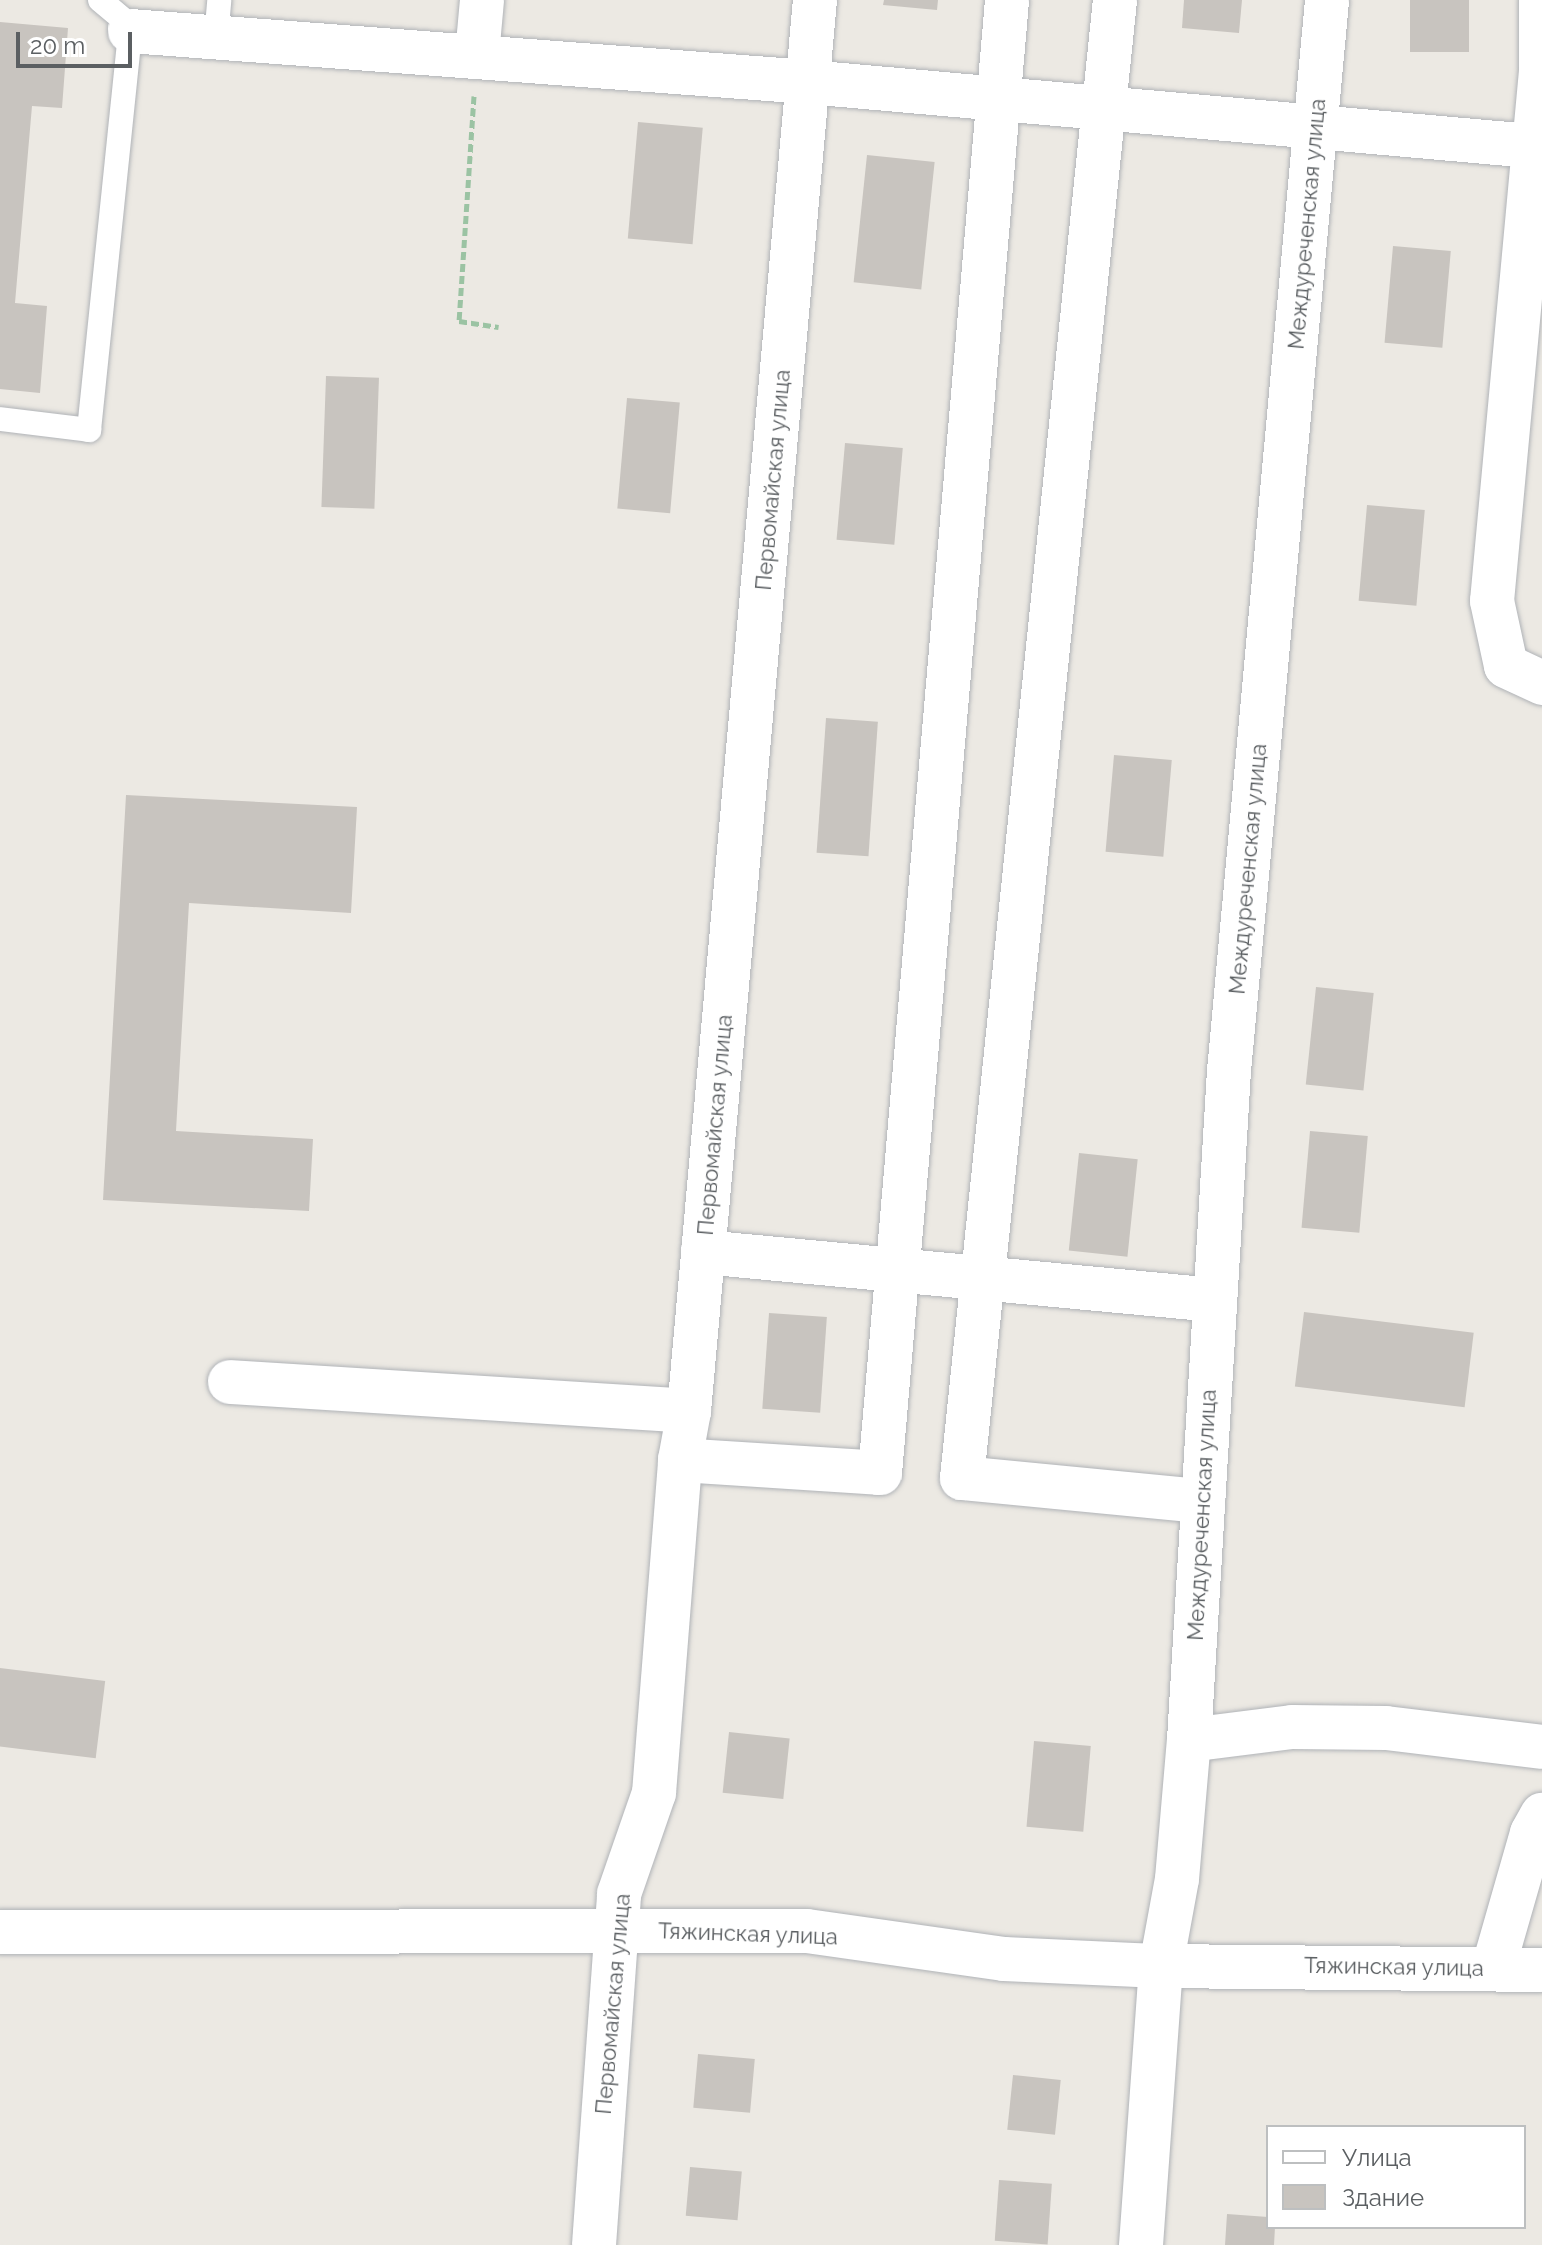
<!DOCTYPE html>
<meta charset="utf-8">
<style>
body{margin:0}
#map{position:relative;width:1542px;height:2245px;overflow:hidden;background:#ece9e3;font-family:Raleway,sans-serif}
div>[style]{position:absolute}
.building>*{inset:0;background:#c8c4bf;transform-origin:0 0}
.path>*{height:5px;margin-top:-2.5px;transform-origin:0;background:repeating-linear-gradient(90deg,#9bc3a3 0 8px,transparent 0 12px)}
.roads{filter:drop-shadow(0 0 2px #b0b3b7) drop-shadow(0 0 2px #b0b3b7)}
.lane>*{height:24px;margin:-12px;padding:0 12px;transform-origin:12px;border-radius:12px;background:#fff}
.street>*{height:44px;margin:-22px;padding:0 22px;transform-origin:22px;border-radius:22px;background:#fff}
span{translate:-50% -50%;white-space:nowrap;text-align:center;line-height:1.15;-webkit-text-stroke:6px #fff;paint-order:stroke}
.street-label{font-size:22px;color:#5b5f62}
.legend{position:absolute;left:1266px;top:2125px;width:260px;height:104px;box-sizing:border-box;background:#fff;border:2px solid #bdbfc0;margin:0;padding:10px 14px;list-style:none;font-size:24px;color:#5b5f62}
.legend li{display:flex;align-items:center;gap:16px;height:40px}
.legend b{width:40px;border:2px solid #bdbfc0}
.scale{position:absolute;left:16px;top:32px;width:116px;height:36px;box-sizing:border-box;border:4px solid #5b5f62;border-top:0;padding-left:10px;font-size:24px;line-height:28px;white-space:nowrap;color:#5b5f62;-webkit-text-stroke:6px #fff;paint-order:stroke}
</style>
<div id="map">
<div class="building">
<i style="clip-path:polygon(884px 0,938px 0,937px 10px,883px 5px)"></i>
<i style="clip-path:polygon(1184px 0,1242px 0,1239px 33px,1182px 28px)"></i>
<i style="left:1410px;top:0;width:59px;height:52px"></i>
<i style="clip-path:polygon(0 22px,68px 28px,62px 108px,32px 106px,15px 303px,47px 306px,40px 393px,0 389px)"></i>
<i style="left:638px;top:122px;width:65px;height:117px;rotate:5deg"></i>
<i style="left:867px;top:155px;width:68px;height:128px;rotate:6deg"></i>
<i style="left:1393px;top:246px;width:58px;height:97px;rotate:5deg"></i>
<i style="left:326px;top:376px;width:53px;height:131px;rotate:2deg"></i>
<i style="left:627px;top:398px;width:53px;height:111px;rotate:5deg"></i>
<i style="left:845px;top:443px;width:58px;height:97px;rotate:5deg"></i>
<i style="left:1367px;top:505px;width:58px;height:96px;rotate:5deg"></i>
<i style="left:826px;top:718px;width:52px;height:135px;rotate:4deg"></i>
<i style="left:1114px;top:755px;width:58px;height:97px;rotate:5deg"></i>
<i style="clip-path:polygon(126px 795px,357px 807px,351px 913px,189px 903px,176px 1131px,313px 1139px,309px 1211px,103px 1200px)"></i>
<i style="left:1316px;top:987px;width:58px;height:98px;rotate:6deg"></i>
<i style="left:1310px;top:1131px;width:58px;height:97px;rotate:5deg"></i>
<i style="left:1079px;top:1153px;width:59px;height:98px;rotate:6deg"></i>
<i style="left:1304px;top:1312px;width:171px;height:75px;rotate:7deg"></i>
<i style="left:769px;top:1313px;width:58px;height:96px;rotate:4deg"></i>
<i style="left:0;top:1668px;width:106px;height:78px;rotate:7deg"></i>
<i style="left:729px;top:1732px;width:61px;height:61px;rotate:6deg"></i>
<i style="left:1034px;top:1741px;width:57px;height:86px;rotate:5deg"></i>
<i style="left:698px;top:2054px;width:57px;height:54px;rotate:5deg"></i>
<i style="left:1013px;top:2075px;width:48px;height:55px;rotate:6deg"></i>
<i style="left:690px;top:2167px;width:52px;height:49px;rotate:5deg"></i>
<i style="left:999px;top:2180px;width:53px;height:61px;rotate:4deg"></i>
<i style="clip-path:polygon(1227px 2214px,1268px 2217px,1268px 2227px,1275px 2227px,1274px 2245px,1225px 2245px)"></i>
</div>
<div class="path">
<i style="left:474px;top:96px;width:225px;rotate:93.8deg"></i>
<i style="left:459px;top:321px;width:40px;rotate:8.5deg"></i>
</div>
<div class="roads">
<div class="lane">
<i style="left:100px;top:0;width:48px;rotate:40deg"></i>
<i style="left:216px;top:38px;width:38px;rotate:-85deg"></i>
<i style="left:0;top:419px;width:90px;rotate:7deg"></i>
<i style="left:89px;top:430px;width:401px;rotate:-84.1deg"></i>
</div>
<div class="street">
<i style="left:1115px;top:0;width:1486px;rotate:95.91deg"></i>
<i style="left:962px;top:1478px;width:242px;rotate:5.5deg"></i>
<i style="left:1541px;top:0;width:71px;rotate:90deg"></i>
<i style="left:1541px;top:71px;width:532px;rotate:95.28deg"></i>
<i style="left:1492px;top:601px;width:66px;rotate:77.8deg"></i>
<i style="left:1506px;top:666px;width:40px;rotate:25deg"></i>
<i style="left:130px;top:31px;width:680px;rotate:4.3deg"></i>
<i style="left:808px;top:82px;width:737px;rotate:5.06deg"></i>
<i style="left:477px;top:55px;width:55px;rotate:-84.8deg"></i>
<i style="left:703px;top:1252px;width:514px;rotate:5.36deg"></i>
<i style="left:230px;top:1382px;width:460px;rotate:3.6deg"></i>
<i style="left:680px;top:1460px;width:200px;rotate:3.7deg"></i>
<i style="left:880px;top:1473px;width:1478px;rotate:-85.07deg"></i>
<i style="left:1189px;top:1740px;width:670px;rotate:-86.58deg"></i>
<i style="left:1229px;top:1071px;width:1075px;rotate:-84.77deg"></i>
<i style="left:0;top:1932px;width:807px;rotate:-0.07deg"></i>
<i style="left:807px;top:1931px;width:199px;rotate:8.1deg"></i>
<i style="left:1004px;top:1959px;width:157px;rotate:2.6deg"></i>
<i style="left:1161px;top:1966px;width:381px;rotate:0.6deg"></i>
<i style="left:1493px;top:1969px;width:141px;rotate:-74deg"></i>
<i style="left:1532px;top:1833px;width:21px;rotate:-61deg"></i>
<i style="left:594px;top:2245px;width:352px;rotate:-85.9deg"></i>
<i style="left:619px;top:1894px;width:107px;rotate:-70.9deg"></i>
<i style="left:654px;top:1793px;width:334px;rotate:-85.5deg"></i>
<i style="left:680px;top:1460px;width:50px;rotate:-79.6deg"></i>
<i style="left:689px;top:1411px;width:1417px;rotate:-84.9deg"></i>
<i style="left:1141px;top:2245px;width:280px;rotate:-85.9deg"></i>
<i style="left:1161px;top:1966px;width:88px;rotate:-79.6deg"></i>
<i style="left:1177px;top:1879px;width:140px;rotate:-85.1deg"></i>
<i style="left:1189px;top:1740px;width:104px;rotate:-7.2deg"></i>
<i style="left:1292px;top:1727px;width:94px;rotate:0.6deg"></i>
<i style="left:1386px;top:1728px;width:157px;rotate:6.9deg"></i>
</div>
</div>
<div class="street-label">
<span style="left:1307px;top:224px;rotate:-85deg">Междуреченская улица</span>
<span style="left:773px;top:480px;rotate:-85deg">Первомайская улица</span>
<span style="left:1248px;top:869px;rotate:-85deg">Междуреченская улица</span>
<span style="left:715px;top:1125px;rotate:-85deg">Первомайская улица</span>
<span style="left:1202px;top:1515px;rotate:-87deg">Междуреченская улица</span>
<span style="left:748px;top:1934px;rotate:2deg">Тяжинская улица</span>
<span style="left:1394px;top:1967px;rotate:1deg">Тяжинская улица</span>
<span style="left:613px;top:2004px;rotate:-85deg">Первомайская улица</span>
</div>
<ul class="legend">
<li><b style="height:10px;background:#fff"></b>Улица</li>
<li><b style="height:22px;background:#c8c4bf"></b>Здание</li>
</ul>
<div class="scale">20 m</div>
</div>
